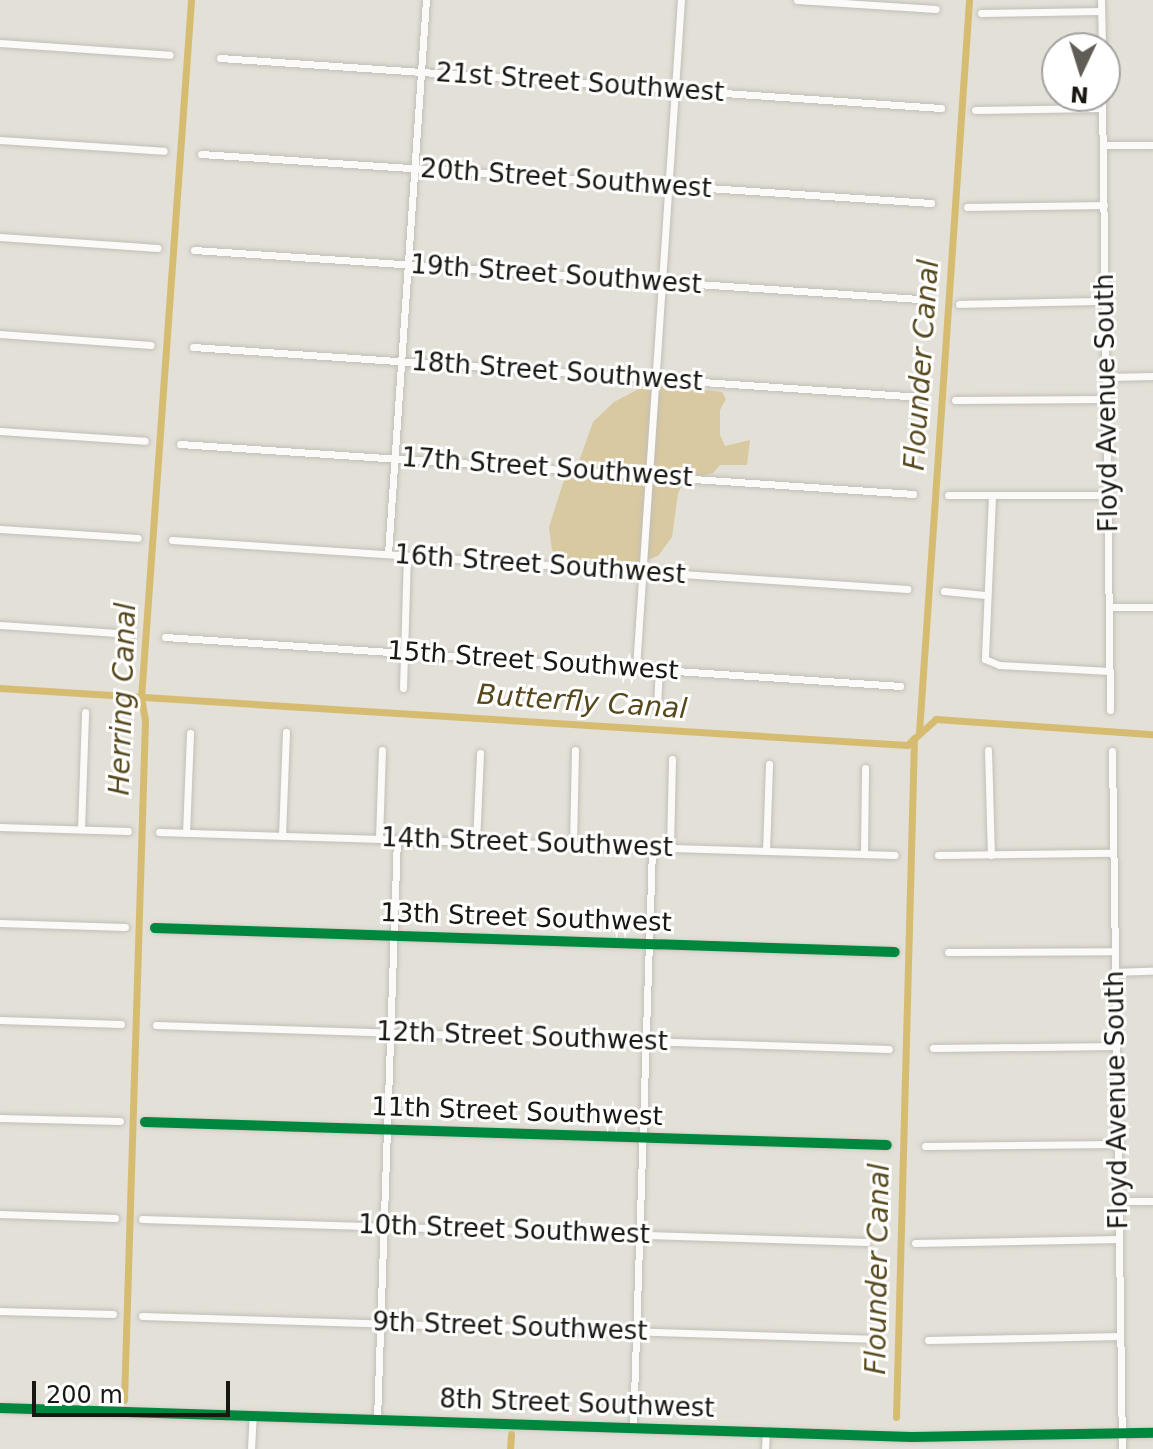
<!DOCTYPE html>
<style>
body{margin:0}
#map{position:relative;width:1153px;height:1449px;overflow:hidden;background:#e3e0d7;font-family:"DejaVu Sans",sans-serif}
div>[style]{position:absolute}
.green>*{inset:0;background:#d8c9a1}
.canal>*{height:7px;margin:-3.5px;padding:0 3.5px;transform-origin:3.5px;border-radius:3.5px;background:#d6bc70}
.roads{filter:drop-shadow(0 0 2px #c1beb7) drop-shadow(0 0 2px #c1beb7)}
.minor>*{height:7px;margin:-3.5px;padding:0 3.5px;transform-origin:3.5px;border-radius:3.5px;background:#fbfaf9}
.cycleway>*{height:10px;margin:-5px;padding:0 5px;transform-origin:5px;border-radius:5px;background:#00873e}
span{translate:-50% -50%;white-space:nowrap;text-align:center;line-height:1.15;-webkit-text-stroke:6px #fff;paint-order:stroke}
.street-label{font-size:26px;color:#191711}
.water-label{font-size:28px;color:#56471c;font-style:italic}
.north{position:absolute;left:1041px;top:32px;width:80px;height:80px;box-sizing:border-box;background:#fff;border:2px solid #a3a2a0;border-radius:50%;rotate:184deg;font-size:22px;font-weight:700;line-height:32px;text-align:center;color:#191711}
.north::after{content:'';display:block;margin:auto;width:28px;height:36px;background:#605d56;clip-path:polygon(50% 0,100% 100%,50% 72%,0 100%)}
.scale{position:absolute;left:32px;top:1381px;width:198px;height:36px;box-sizing:border-box;border:4px solid #191711;border-top:0;padding-left:10px;font-size:24px;line-height:28px;white-space:nowrap;color:#191711;-webkit-text-stroke:6px #fff;paint-order:stroke}
</style>
<div id="map">
<div class="green">
<i style="clip-path:polygon(650px 383px,722px 392px,726px 399px,720px 410px,720px 435px,725px 446px,750px 440px,747px 465px,720px 465px,713px 473px,685px 480px,678px 493px,672px 537px,658px 556px,631px 565px,565px 564px,552px 550px,549px 527px,564px 480px,578px 464px,593px 422px,614px 402px)"></i>
</div>
<div class="canal">
<i style="left:0;top:688px;width:909px;rotate:3.6deg"></i>
<i style="left:907px;top:745px;width:39px;rotate:-42deg"></i>
<i style="left:936px;top:719px;width:218px;rotate:4deg"></i>
<i style="left:919px;top:732px;width:734px;rotate:-86.09deg"></i>
<i style="left:124px;top:1400px;width:680px;rotate:-88.23deg"></i>
<i style="left:145px;top:720px;width:22px;rotate:-100deg"></i>
<i style="left:141px;top:698px;width:700px;rotate:-85.9deg"></i>
<i style="left:896px;top:1417px;width:679px;rotate:-88.48deg"></i>
<i style="left:510px;top:1449px;width:15px;rotate:-86deg"></i>
</div>
<div class="roads">
<div class="minor">
<i style="left:797px;top:0;width:139px;rotate:3.7deg"></i>
<i style="left:1101px;top:0;width:48px;rotate:88.8deg"></i>
<i style="left:981px;top:13px;width:120px;rotate:-1deg"></i>
<i style="left:0;top:43px;width:170px;rotate:4deg"></i>
<i style="left:220px;top:58px;width:723px;rotate:3.97deg"></i>
<i style="left:1102px;top:96px;width:614px;rotate:89.25deg"></i>
<i style="left:975px;top:110px;width:127px;rotate:-0.9deg"></i>
<i style="left:0;top:140px;width:164px;rotate:3.8deg"></i>
<i style="left:1103px;top:145px;width:50px"></i>
<i style="left:201px;top:154px;width:732px;rotate:3.84deg"></i>
<i style="left:967px;top:207px;width:137px;rotate:-0.8deg"></i>
<i style="left:0;top:237px;width:158px;rotate:4deg"></i>
<i style="left:194px;top:250px;width:727px;rotate:3.87deg"></i>
<i style="left:959px;top:304px;width:146px;rotate:-1.2deg"></i>
<i style="left:0;top:334px;width:151px;rotate:4.2deg"></i>
<i style="left:193px;top:347px;width:730px;rotate:3.93deg"></i>
<i style="left:1107px;top:377px;width:46px;rotate:-1.2deg"></i>
<i style="left:955px;top:400px;width:152px;rotate:-0.4deg"></i>
<i style="left:0;top:431px;width:145px;rotate:3.9deg"></i>
<i style="left:180px;top:444px;width:735px;rotate:3.9deg"></i>
<i style="left:948px;top:495px;width:160px"></i>
<i style="left:992px;top:496px;width:163px;rotate:92.5deg"></i>
<i style="left:985px;top:659px;width:15px;rotate:23deg"></i>
<i style="left:999px;top:665px;width:111px;rotate:3.1deg"></i>
<i style="left:0;top:529px;width:138px;rotate:3.7deg"></i>
<i style="left:172px;top:540px;width:737px;rotate:3.81deg"></i>
<i style="left:388px;top:554px;width:555px;rotate:-86.08deg"></i>
<i style="left:944px;top:591px;width:41px;rotate:5.6deg"></i>
<i style="left:1110px;top:607px;width:43px"></i>
<i style="left:0;top:625px;width:132px;rotate:3.9deg"></i>
<i style="left:165px;top:637px;width:737px;rotate:3.81deg"></i>
<i style="left:636px;top:668px;width:670px;rotate:-86.15deg"></i>
<i style="left:403px;top:688px;width:132px;rotate:-88.3deg"></i>
<i style="left:657px;top:706px;width:36px;rotate:-87deg"></i>
<i style="left:988px;top:750px;width:105px;rotate:88.4deg"></i>
<i style="left:1112px;top:751px;width:698px;rotate:89.18deg"></i>
<i style="left:0;top:827px;width:128px;rotate:1.8deg"></i>
<i style="left:81px;top:829px;width:117px;rotate:-88deg"></i>
<i style="left:159px;top:832px;width:736px;rotate:1.79deg"></i>
<i style="left:186px;top:833px;width:100px;rotate:-87.7deg"></i>
<i style="left:282px;top:836px;width:104px;rotate:-87.8deg"></i>
<i style="left:379px;top:839px;width:89px;rotate:-88.1deg"></i>
<i style="left:476px;top:842px;width:89px;rotate:-87.4deg"></i>
<i style="left:573px;top:845px;width:95px;rotate:-88.8deg"></i>
<i style="left:670px;top:848px;width:89px;rotate:-88.7deg"></i>
<i style="left:766px;top:851px;width:87px;rotate:-88deg"></i>
<i style="left:864px;top:854px;width:86px;rotate:-89.3deg"></i>
<i style="left:938px;top:855px;width:175px;rotate:-0.7deg"></i>
<i style="left:0;top:923px;width:125px;rotate:1.8deg"></i>
<i style="left:155px;top:928px;width:740px;rotate:1.86deg"></i>
<i style="left:948px;top:952px;width:166px;rotate:-0.3deg"></i>
<i style="left:1115px;top:972px;width:38px;rotate:-2deg"></i>
<i style="left:0;top:1020px;width:121px;rotate:1.9deg"></i>
<i style="left:156px;top:1025px;width:733px;rotate:1.88deg"></i>
<i style="left:933px;top:1048px;width:182px;rotate:-0.6deg"></i>
<i style="left:0;top:1118px;width:120px;rotate:1.4deg"></i>
<i style="left:145px;top:1122px;width:742px;rotate:1.78deg"></i>
<i style="left:925px;top:1146px;width:192px;rotate:-0.6deg"></i>
<i style="left:1118px;top:1201px;width:35px"></i>
<i style="left:0;top:1214px;width:115px;rotate:2deg"></i>
<i style="left:142px;top:1219px;width:725px;rotate:1.82deg"></i>
<i style="left:915px;top:1243px;width:204px;rotate:-1.1deg"></i>
<i style="left:0;top:1311px;width:113px;rotate:1.5deg"></i>
<i style="left:142px;top:1316px;width:737px;rotate:1.79deg"></i>
<i style="left:928px;top:1340px;width:192px;rotate:-1.2deg"></i>
<i style="left:0;top:1408px;width:912px;rotate:1.82deg"></i>
<i style="left:912px;top:1437px;width:241px;rotate:-1deg"></i>
<i style="left:377px;top:1419px;width:580px;rotate:-88.03deg"></i>
<i style="left:633px;top:1428px;width:580px;rotate:-88.12deg"></i>
<i style="left:251px;top:1449px;width:33px;rotate:-87deg"></i>
<i style="left:765px;top:1449px;width:17px;rotate:-87deg"></i>
</div>
</div>
<div class="cycleway">
<i style="left:155px;top:928px;width:740px;rotate:1.86deg"></i>
<i style="left:145px;top:1122px;width:742px;rotate:1.78deg"></i>
<i style="left:0;top:1408px;width:912px;rotate:1.82deg"></i>
<i style="left:912px;top:1437px;width:241px;rotate:-1deg"></i>
</div>
<div class="street-label">
<span style="left:580px;top:83px;rotate:4deg">21st Street Southwest</span>
<span style="left:566px;top:179px;rotate:4deg">20th Street Southwest</span>
<span style="left:556px;top:275px;rotate:4deg">19th Street Southwest</span>
<span style="left:557px;top:372px;rotate:4deg">18th Street Southwest</span>
<span style="left:1107px;top:403px;rotate:-91deg">Floyd Avenue South</span>
<span style="left:547px;top:468px;rotate:4deg">17th Street Southwest</span>
<span style="left:540px;top:565px;rotate:4deg">16th Street Southwest</span>
<span style="left:533px;top:661px;rotate:4deg">15th Street Southwest</span>
<span style="left:527px;top:843px;rotate:2deg">14th Street Southwest</span>
<span style="left:526px;top:918px;rotate:2deg">13th Street Southwest</span>
<span style="left:522px;top:1037px;rotate:2deg">12th Street Southwest</span>
<span style="left:1117px;top:1100px;rotate:-91deg">Floyd Avenue South</span>
<span style="left:517px;top:1112px;rotate:2deg">11th Street Southwest</span>
<span style="left:504px;top:1230px;rotate:2deg">10th Street Southwest</span>
<span style="left:510px;top:1327px;rotate:2deg">9th Street Southwest</span>
<span style="left:577px;top:1404px;rotate:2deg">8th Street Southwest</span>
</div>
<div class="water-label">
<span style="left:922px;top:365px;rotate:-86deg">Flounder Canal</span>
<span style="left:123px;top:699px;rotate:-88deg">Herring Canal</span>
<span style="left:582px;top:702px;rotate:4deg">Butterfly Canal</span>
<span style="left:878px;top:1269px;rotate:-89deg">Flounder Canal</span>
</div>
<div class="north">N</div>
<div class="scale">200 m</div>
</div>
